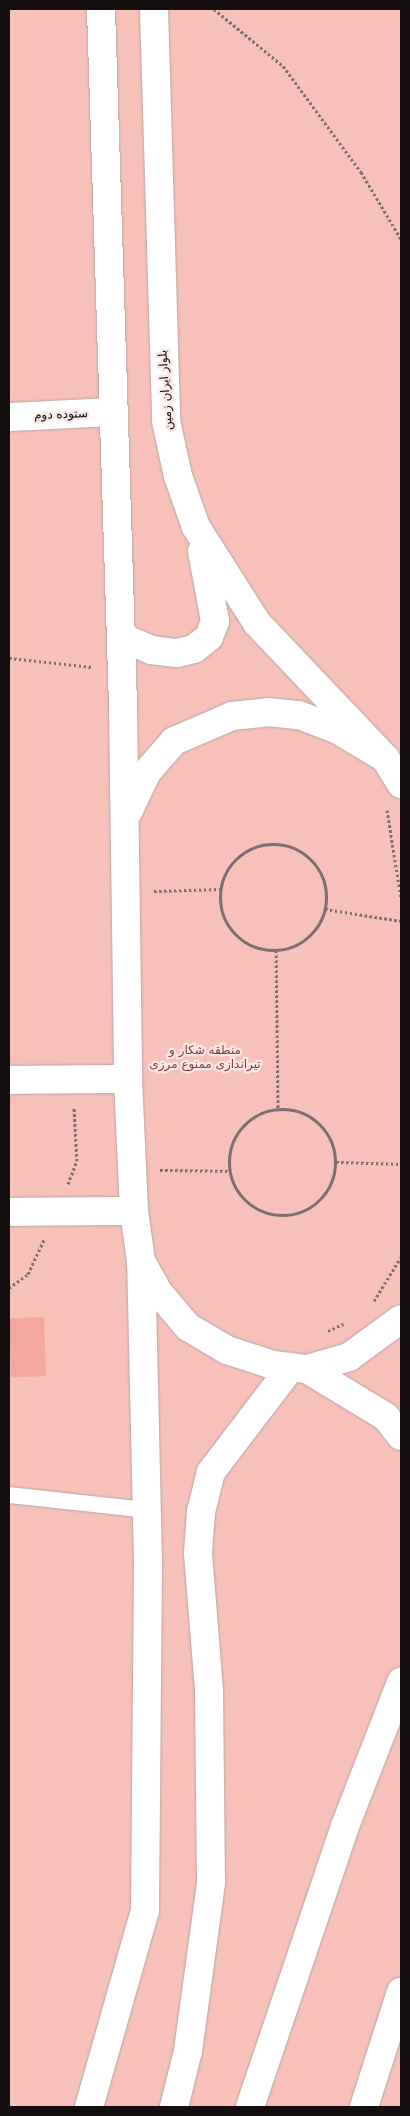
<!DOCTYPE html>
<meta charset="utf-8">
<style>
body{margin:0}
#map{position:relative;width:410px;height:2116px;overflow:hidden;background:#ebdbd9;font-family:"DejaVu Sans",Cairo,sans-serif}
div>[style]{position:absolute}
.green>*{inset:0;background:#f7c0b9;transform-origin:0 0}
.building>*{inset:0;background:#f2a8a0;transform-origin:0 0}
.path>*{height:3px;margin-top:-1.5px;transform-origin:0;background:repeating-linear-gradient(90deg,#7b7170 0 2.5px,transparent 0 5px)}
.path>.ring{margin:-1.5px;padding:0;box-sizing:content-box;background:none;border:3px solid #7b7170;border-radius:50%}
.roads{filter:drop-shadow(0 0 1px #b6a7a5) drop-shadow(0 0 1px #b6a7a5)}
.service>*{height:16px;margin:-8px;padding:0 8px;transform-origin:8px;border-radius:8px;background:#fff}
.minor>*{height:28px;margin:-14px;padding:0 14px;transform-origin:14px;border-radius:14px;background:#fff}
.tertiary>*{height:28px;margin:-14px;padding:0 14px;transform-origin:14px;border-radius:14px;background:#fff}
.primary>*{height:28px;margin:-14px;padding:0 14px;transform-origin:14px;border-radius:14px;background:#fff}
span{translate:-50% -50%;white-space:nowrap;text-align:center;line-height:1.15;-webkit-text-stroke:4.5px #f8e8e6;paint-order:stroke}
.street-label{font-size:12px;color:#140e0e}
.park-label{font-size:12px;color:#8e3832}
.frame{position:absolute;inset:0;border:10px solid #140e0e;pointer-events:none}
</style>
<div id="map">
<div class="green">
<i style="left:9px;top:9px;width:392px;height:2098px"></i>
</div>
<div class="building">
<i style="left:44px;top:1317px;width:59px;height:35px;rotate:88deg"></i>
</div>
<div class="path">
<i style="left:214px;top:9px;width:89px;rotate:39.6deg"></i>
<i style="left:283px;top:66px;width:132px;rotate:53.7deg"></i>
<i style="left:361px;top:172px;width:78px;rotate:59.2deg"></i>
<i style="left:9px;top:658px;width:84px;rotate:6.1deg"></i>
<i style="left:387px;top:810px;width:89px;rotate:81deg"></i>
<i class="ring" style="left:220px;top:844px;width:103px;height:103px"></i>
<i style="left:154px;top:891px;width:67px;rotate:-1.7deg"></i>
<i style="left:325px;top:909px;width:77px;rotate:9deg"></i>
<i style="left:276px;top:950px;width:159px;rotate:89.3deg"></i>
<i class="ring" style="left:229px;top:1109px;width:103px;height:103px"></i>
<i style="left:336px;top:1162px;width:65px;rotate:1.8deg"></i>
<i style="left:160px;top:1170px;width:69px;rotate:0.8deg"></i>
<i style="left:68px;top:1184px;width:25px;rotate:-69deg"></i>
<i style="left:77px;top:1161px;width:54px;rotate:-93.2deg"></i>
<i style="left:9px;top:1288px;width:24px;rotate:-36deg"></i>
<i style="left:28px;top:1274px;width:38px;rotate:-65deg"></i>
<i style="left:374px;top:1301px;width:52px;rotate:-58.5deg"></i>
<i style="left:328px;top:1331px;width:17px;rotate:-25deg"></i>
</div>
<div class="roads">
<div class="service">
<i style="left:9px;top:1495px;width:139px;rotate:6.2deg"></i>
</div>
<div class="minor">
<i style="left:9px;top:417px;width:104px;rotate:-2.8deg"></i>
<i style="left:9px;top:1080px;width:119px;rotate:-0.5deg"></i>
<i style="left:364px;top:2107px;width:121px;rotate:-72.2deg"></i>
</div>
<div class="tertiary">
<i style="left:9px;top:1212px;width:125px;rotate:-0.5deg"></i>
<i style="left:89px;top:2107px;width:205px;rotate:-74.1deg"></i>
<i style="left:145px;top:1910px;width:347px;rotate:-89.5deg"></i>
<i style="left:148px;top:1563px;width:302px;rotate:-91.3deg"></i>
<i style="left:174px;top:2107px;width:58px;rotate:-76deg"></i>
<i style="left:188px;top:2051px;width:171px;rotate:-82.2deg"></i>
<i style="left:211px;top:1882px;width:192px;rotate:-90.6deg"></i>
<i style="left:209px;top:1690px;width:137px;rotate:-94.6deg"></i>
<i style="left:198px;top:1553px;width:41px;rotate:-85.8deg"></i>
<i style="left:201px;top:1512px;width:41px;rotate:-76deg"></i>
<i style="left:211px;top:1472px;width:132px;rotate:-52.7deg"></i>
</div>
<div class="primary">
<i style="left:101px;top:9px;width:698px;rotate:88.19deg"></i>
<i style="left:123px;top:707px;width:372px;rotate:89.2deg"></i>
<i style="left:128px;top:1079px;width:132px;rotate:87.4deg"></i>
<i style="left:134px;top:1211px;width:50px;rotate:82deg"></i>
<i style="left:141px;top:1261px;width:37px;rotate:61deg"></i>
<i style="left:159px;top:1293px;width:45px;rotate:49.5deg"></i>
<i style="left:188px;top:1327px;width:45px;rotate:30.5deg"></i>
<i style="left:227px;top:1350px;width:48px;rotate:18.1deg"></i>
<i style="left:273px;top:1365px;width:34px;rotate:7deg"></i>
<i style="left:307px;top:1369px;width:92px;rotate:31.3deg"></i>
<i style="left:386px;top:1417px;width:24px;rotate:52deg"></i>
<i style="left:154px;top:9px;width:412px;rotate:88.3deg"></i>
<i style="left:166px;top:421px;width:56px;rotate:77.7deg"></i>
<i style="left:178px;top:476px;width:54px;rotate:70.6deg"></i>
<i style="left:196px;top:527px;width:114px;rotate:57.6deg"></i>
<i style="left:257px;top:623px;width:186px;rotate:46.5deg"></i>
<i style="left:121px;top:637px;width:33px;rotate:23deg"></i>
<i style="left:151px;top:650px;width:26px;rotate:7deg"></i>
<i style="left:177px;top:653px;width:17px;rotate:-13deg"></i>
<i style="left:194px;top:649px;width:19px;rotate:-39deg"></i>
<i style="left:209px;top:637px;width:17px;rotate:-69deg"></i>
<i style="left:215px;top:621px;width:71px;rotate:-100.5deg"></i>
<i style="left:128px;top:812px;width:44px;rotate:-64.6deg"></i>
<i style="left:147px;top:772px;width:41px;rotate:-48.9deg"></i>
<i style="left:174px;top:741px;width:63px;rotate:-23.3deg"></i>
<i style="left:232px;top:716px;width:36px;rotate:-6deg"></i>
<i style="left:268px;top:712px;width:31px;rotate:6deg"></i>
<i style="left:299px;top:715px;width:42px;rotate:21deg"></i>
<i style="left:338px;top:730px;width:55px;rotate:30.8deg"></i>
<i style="left:385px;top:758px;width:31px;rotate:58deg"></i>
<i style="left:307px;top:1369px;width:44px;rotate:-15.9deg"></i>
<i style="left:349px;top:1357px;width:64px;rotate:-36.2deg"></i>
<i style="left:250px;top:2107px;width:297px;rotate:-71.3deg"></i>
<i style="left:345px;top:1826px;width:155px;rotate:-68.7deg"></i>
</div>
</div>
<div class="street-label">
<span style="left:166px;top:390px;rotate:-94deg">بلوار ایران زمین</span>
<span style="left:61px;top:415px;rotate:-2deg">ستوده دوم</span>
</div>
<div class="park-label">
<span style="left:205px;top:1058px">منطقه شکار و<br>تیراندازی ممنوع مرزی</span>
</div>
<div class="frame"></div>
</div>
